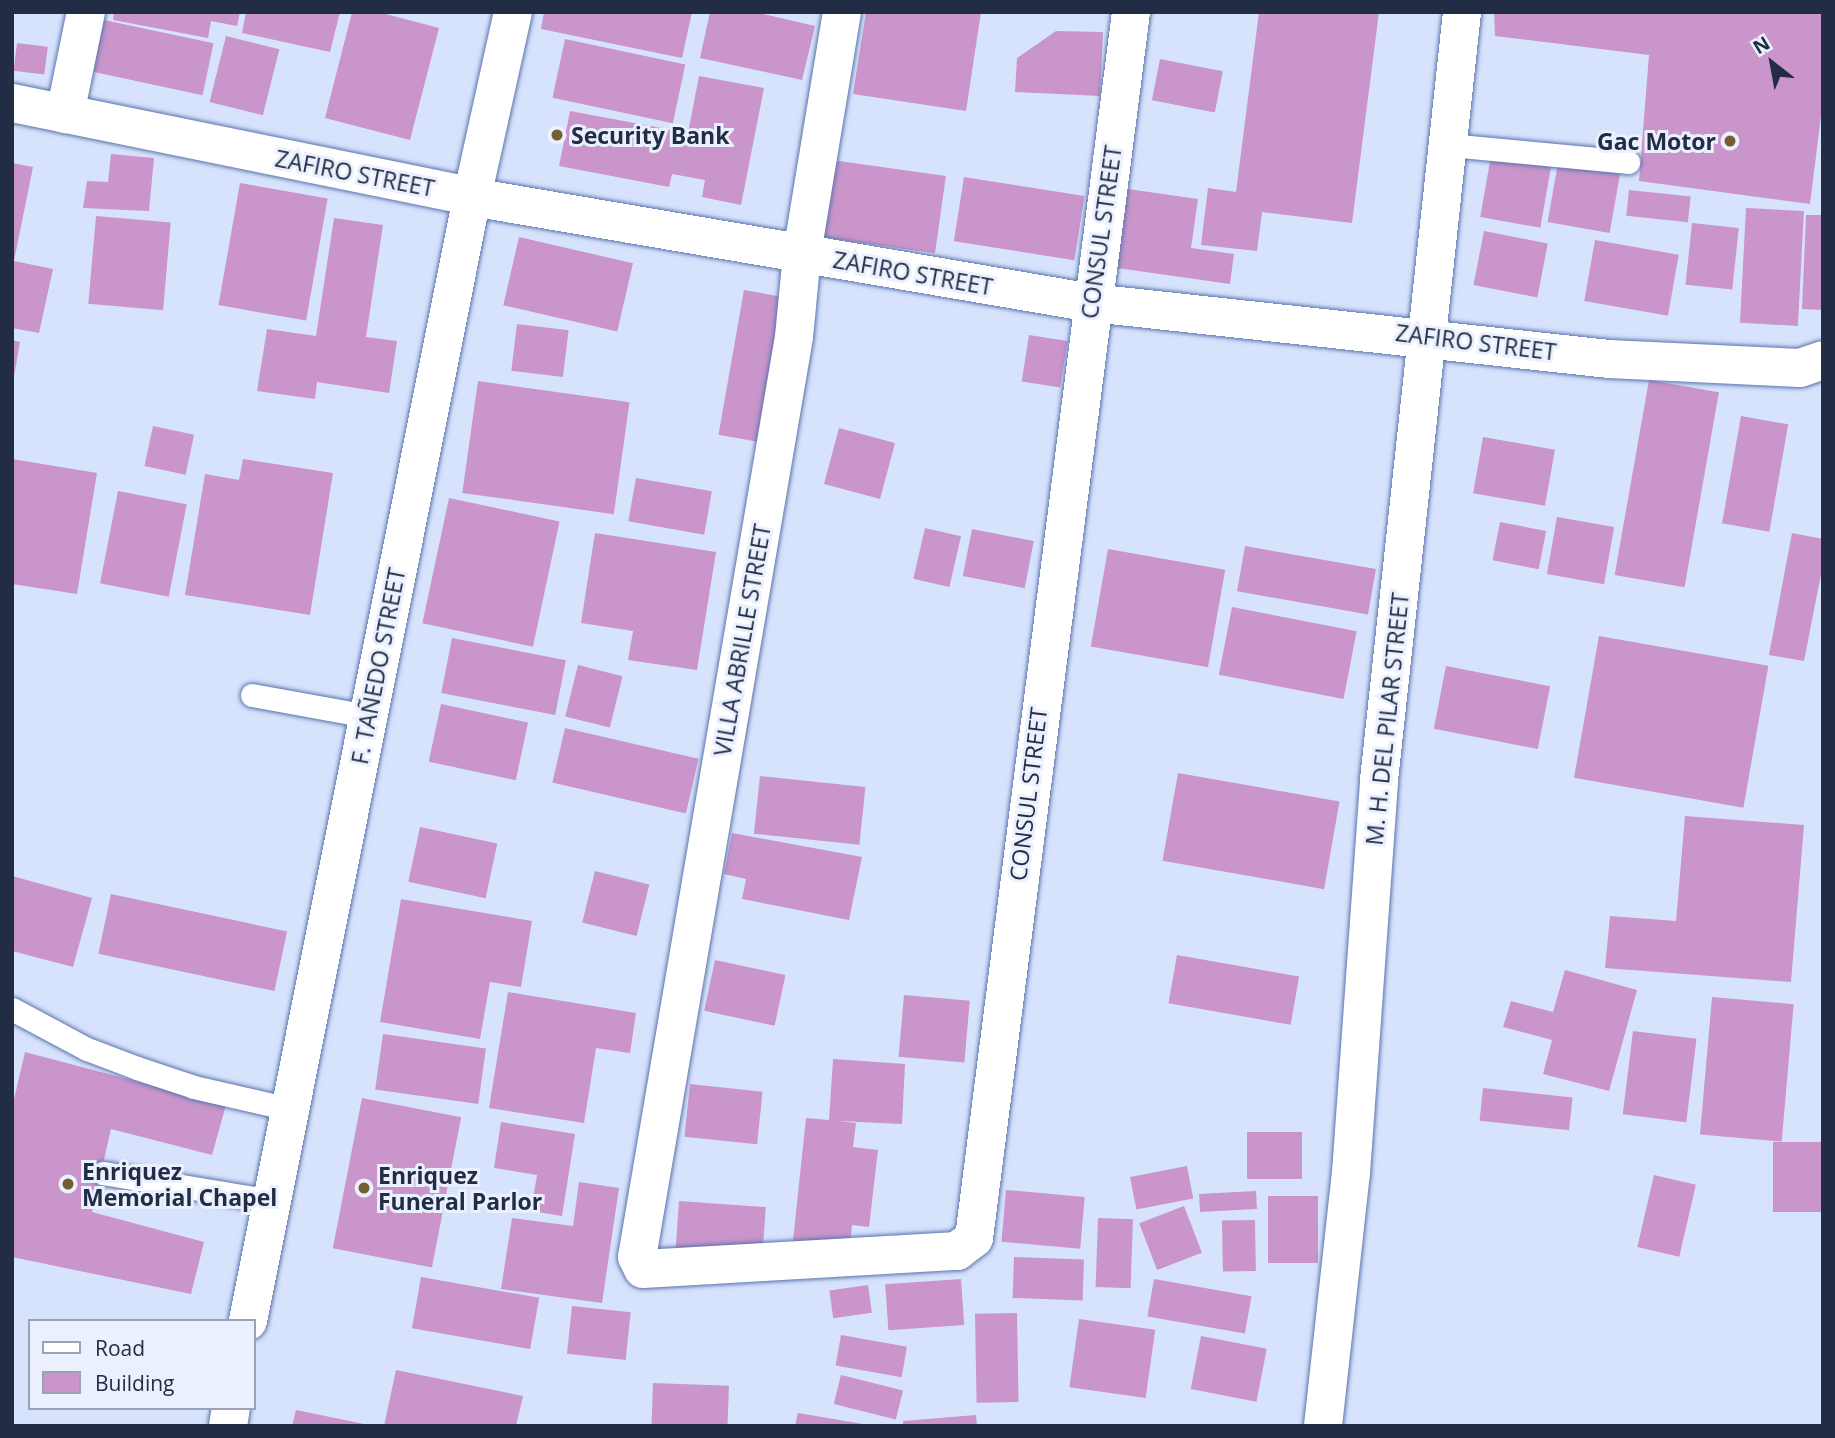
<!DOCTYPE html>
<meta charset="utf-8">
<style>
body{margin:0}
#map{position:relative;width:1835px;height:1438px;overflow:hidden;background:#d7e3fd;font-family:"Open Sans",sans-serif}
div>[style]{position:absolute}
.building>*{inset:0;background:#c995ca;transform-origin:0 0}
.roads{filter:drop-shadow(0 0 2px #5b74ad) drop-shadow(0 0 2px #5b74ad)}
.lane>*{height:23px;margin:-11.5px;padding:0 11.5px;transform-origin:11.5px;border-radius:11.5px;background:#fff}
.street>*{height:38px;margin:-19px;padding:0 19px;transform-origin:19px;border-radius:19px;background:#fff}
.secondary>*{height:38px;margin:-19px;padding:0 19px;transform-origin:19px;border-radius:19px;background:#fff}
.dots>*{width:19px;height:19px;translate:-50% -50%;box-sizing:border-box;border:4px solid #eaf0fd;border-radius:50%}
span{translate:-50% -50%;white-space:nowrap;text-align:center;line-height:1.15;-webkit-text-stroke:6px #eaf0fd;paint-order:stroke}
.poi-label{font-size:23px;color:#222d45;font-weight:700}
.left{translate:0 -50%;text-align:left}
.right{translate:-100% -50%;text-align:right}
.street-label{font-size:23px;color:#222d45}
.frame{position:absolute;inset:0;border:14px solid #222d45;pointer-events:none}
.legend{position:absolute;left:28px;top:1319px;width:228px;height:91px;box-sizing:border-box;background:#eaf0fd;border:2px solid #9aa2b3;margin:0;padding:9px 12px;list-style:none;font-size:21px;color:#222d45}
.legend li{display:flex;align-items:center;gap:14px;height:35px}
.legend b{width:35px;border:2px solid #9aa2b3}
.north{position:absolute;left:1737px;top:28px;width:70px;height:70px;-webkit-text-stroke:5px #eaf0fd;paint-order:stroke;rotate:329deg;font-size:19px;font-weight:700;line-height:28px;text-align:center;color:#222d45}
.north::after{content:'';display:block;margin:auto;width:24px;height:32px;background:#222d45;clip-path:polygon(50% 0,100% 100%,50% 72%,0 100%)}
</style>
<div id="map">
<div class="building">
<i style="clip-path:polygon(114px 12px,240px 12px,237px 26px,211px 21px,208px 38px,113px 20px)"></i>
<i style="clip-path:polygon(246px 12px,340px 12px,330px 52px,242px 33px)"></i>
<i style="clip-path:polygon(352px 12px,378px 12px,439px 28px,410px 140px,325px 118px)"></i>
<i style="clip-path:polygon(544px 12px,692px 12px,682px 58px,541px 29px)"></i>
<i style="clip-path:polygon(710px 12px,754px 12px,815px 26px,802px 80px,700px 58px)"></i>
<i style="clip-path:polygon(866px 12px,981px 12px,966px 111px,853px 94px)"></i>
<i style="clip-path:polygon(1259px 12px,1379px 12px,1352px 223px,1262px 212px,1257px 251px,1201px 245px,1208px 188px,1236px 192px)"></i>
<i style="clip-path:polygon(1494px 12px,1823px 12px,1823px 100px,1810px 204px,1639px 181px,1649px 55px,1495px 36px)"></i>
<i style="left:104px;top:20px;width:112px;height:53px;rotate:12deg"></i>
<i style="clip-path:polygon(1056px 31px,1103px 32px,1100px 96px,1015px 92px,1017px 58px)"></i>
<i style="left:226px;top:36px;width:55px;height:68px;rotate:14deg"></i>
<i style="left:565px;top:39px;width:123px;height:60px;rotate:12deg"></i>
<i style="left:17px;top:43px;width:31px;height:28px;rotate:7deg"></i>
<i style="left:1160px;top:59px;width:64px;height:42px;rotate:11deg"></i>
<i style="clip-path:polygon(699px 76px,764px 88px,741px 205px,702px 197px,705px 180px,672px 174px,669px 187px,559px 166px,570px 111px,688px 133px)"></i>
<i style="clip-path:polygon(111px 154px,154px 158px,149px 211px,83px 208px,87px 181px,108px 182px)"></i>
<i style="left:1491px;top:156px;width:61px;height:62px;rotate:10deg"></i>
<i style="left:832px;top:160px;width:115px;height:78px;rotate:8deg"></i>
<i style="clip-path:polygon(12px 163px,33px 167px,14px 261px,53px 269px,39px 333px,12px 328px)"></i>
<i style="left:1558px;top:163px;width:63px;height:60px;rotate:10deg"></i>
<i style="left:964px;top:177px;width:122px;height:65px;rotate:9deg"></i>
<i style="left:240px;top:183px;width:89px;height:124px;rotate:10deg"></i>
<i style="clip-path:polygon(1128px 189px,1198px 199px,1191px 248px,1234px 254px,1230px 284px,1117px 268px)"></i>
<i style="left:1629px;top:190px;width:62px;height:26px;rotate:6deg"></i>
<i style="left:1746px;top:208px;width:58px;height:115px;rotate:3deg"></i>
<i style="clip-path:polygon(1806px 215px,1823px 215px,1823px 310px,1802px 309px)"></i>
<i style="left:96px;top:216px;width:75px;height:88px;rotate:5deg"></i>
<i style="clip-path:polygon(334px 218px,383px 225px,366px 337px,397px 341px,389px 393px,317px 382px,315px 399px,257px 391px,267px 329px,316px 336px)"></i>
<i style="left:1692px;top:223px;width:47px;height:62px;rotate:6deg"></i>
<i style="left:1484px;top:231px;width:65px;height:55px;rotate:11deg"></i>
<i style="left:519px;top:237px;width:117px;height:70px;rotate:13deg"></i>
<i style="left:1595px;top:240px;width:85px;height:62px;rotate:10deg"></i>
<i style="left:744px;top:290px;width:40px;height:147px;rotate:10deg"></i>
<i style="left:517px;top:324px;width:52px;height:47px;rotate:7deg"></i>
<i style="left:1029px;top:335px;width:39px;height:47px;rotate:9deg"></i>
<i style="clip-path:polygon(12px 340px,20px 342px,14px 376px,12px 376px)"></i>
<i style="left:1649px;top:380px;width:71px;height:198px;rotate:10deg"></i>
<i style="left:478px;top:381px;width:153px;height:113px;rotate:8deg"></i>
<i style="left:1741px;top:416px;width:48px;height:109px;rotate:10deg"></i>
<i style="left:153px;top:426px;width:42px;height:41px;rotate:12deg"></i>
<i style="left:839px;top:428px;width:58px;height:58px;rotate:15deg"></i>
<i style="left:1483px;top:437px;width:73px;height:57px;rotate:10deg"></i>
<i style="clip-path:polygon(12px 459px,97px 473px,77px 594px,12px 584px)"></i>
<i style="clip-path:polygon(243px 459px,333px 473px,310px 615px,185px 595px,205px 474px,239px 480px)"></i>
<i style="left:636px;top:478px;width:77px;height:44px;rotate:10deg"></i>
<i style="left:118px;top:491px;width:70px;height:94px;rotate:11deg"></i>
<i style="left:449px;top:498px;width:113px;height:128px;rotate:12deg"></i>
<i style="left:1557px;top:517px;width:58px;height:58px;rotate:10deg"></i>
<i style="left:1500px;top:522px;width:47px;height:39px;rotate:11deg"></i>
<i style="left:925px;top:528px;width:37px;height:52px;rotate:13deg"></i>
<i style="left:972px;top:529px;width:63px;height:48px;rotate:11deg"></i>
<i style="clip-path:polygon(595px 533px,716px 552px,697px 670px,628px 660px,633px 631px,581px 623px)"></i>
<i style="clip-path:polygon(1792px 533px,1823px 539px,1823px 564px,1804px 661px,1769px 655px)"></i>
<i style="left:1245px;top:546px;width:133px;height:46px;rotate:10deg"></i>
<i style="left:1108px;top:549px;width:119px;height:99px;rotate:10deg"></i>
<i style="left:1232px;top:607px;width:127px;height:69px;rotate:11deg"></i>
<i style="left:1599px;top:636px;width:172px;height:144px;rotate:10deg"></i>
<i style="left:452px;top:638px;width:116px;height:56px;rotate:11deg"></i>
<i style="left:578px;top:665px;width:46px;height:53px;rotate:14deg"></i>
<i style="left:1446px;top:666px;width:106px;height:64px;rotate:11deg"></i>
<i style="left:441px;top:704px;width:89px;height:59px;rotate:12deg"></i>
<i style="left:565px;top:728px;width:137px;height:56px;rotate:13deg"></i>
<i style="left:1178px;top:773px;width:164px;height:89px;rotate:10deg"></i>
<i style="left:760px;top:776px;width:106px;height:58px;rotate:6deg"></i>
<i style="clip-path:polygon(1685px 816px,1804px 825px,1791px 982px,1605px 968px,1610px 916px,1676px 921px)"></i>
<i style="left:420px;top:827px;width:79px;height:56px;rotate:12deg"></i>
<i style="clip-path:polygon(732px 833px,862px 857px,849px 920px,742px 899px,746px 879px,724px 874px)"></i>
<i style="left:595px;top:871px;width:56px;height:53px;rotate:14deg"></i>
<i style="clip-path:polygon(12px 876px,92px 898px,73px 967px,12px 951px)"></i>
<i style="left:111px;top:894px;width:180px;height:61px;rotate:12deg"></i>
<i style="clip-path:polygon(401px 899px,532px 921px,521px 987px,490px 982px,480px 1039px,380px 1022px)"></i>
<i style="left:1177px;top:955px;width:124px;height:49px;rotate:10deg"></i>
<i style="left:715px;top:960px;width:72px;height:52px;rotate:12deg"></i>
<i style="clip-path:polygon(1565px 970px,1637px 990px,1609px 1091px,1543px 1074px,1552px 1040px,1503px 1027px,1511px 1001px,1553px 1012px)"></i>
<i style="clip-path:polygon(508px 992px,636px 1013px,630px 1053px,596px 1048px,584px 1123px,489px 1108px)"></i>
<i style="left:904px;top:995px;width:66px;height:62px;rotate:5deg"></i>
<i style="left:1712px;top:997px;width:82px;height:138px;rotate:5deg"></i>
<i style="left:1633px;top:1031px;width:64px;height:84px;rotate:7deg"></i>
<i style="left:383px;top:1034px;width:104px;height:56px;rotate:8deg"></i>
<i style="clip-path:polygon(25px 1052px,226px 1105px,212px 1155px,111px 1129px,92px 1212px,204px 1242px,191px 1294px,12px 1257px,12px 1108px)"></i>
<i style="clip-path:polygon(833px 1059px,905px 1064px,902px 1124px,837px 1121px,856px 1123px,853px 1147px,878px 1150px,869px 1227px,852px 1225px,849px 1255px,792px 1250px,806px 1118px,829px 1120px)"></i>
<i style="left:690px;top:1084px;width:73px;height:53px;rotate:6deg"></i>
<i style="left:1483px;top:1088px;width:90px;height:33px;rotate:6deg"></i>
<i style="left:362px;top:1098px;width:101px;height:153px;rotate:11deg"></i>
<i style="clip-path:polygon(501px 1122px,575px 1134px,562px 1216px,531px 1211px,537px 1175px,494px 1168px)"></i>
<i style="left:1247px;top:1132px;width:55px;height:47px"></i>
<i style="left:1823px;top:1142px;width:70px;height:50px;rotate:90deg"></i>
<i style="left:1187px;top:1166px;width:33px;height:58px;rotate:79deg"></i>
<i style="left:1654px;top:1175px;width:43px;height:74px;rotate:13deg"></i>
<i style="clip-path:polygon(579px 1182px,619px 1188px,602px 1303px,501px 1289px,512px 1218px,573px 1226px)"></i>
<i style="left:1006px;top:1190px;width:79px;height:52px;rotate:5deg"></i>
<i style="left:1256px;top:1191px;width:18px;height:57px;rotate:87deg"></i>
<i style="left:1268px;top:1196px;width:50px;height:67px"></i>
<i style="left:679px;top:1201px;width:87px;height:47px;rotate:4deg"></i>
<i style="left:1184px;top:1206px;width:50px;height:48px;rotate:69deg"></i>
<i style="left:1098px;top:1218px;width:35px;height:69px;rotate:2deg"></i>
<i style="left:1255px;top:1220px;width:51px;height:33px;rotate:89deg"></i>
<i style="left:1014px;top:1257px;width:70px;height:41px;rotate:2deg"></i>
<i style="left:421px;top:1277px;width:120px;height:52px;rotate:10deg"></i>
<i style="left:961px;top:1279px;width:46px;height:76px;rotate:86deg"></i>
<i style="left:1154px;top:1279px;width:99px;height:38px;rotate:10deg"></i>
<i style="left:868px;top:1285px;width:28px;height:39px;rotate:82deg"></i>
<i style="left:572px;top:1306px;width:59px;height:48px;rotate:6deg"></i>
<i style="left:1017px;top:1313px;width:89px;height:42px;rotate:89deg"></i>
<i style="left:1079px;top:1319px;width:77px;height:69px;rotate:8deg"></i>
<i style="left:841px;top:1335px;width:67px;height:31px;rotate:10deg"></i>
<i style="left:1201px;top:1336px;width:67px;height:54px;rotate:11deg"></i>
<i style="clip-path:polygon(396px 1370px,523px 1396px,516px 1426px,384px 1426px)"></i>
<i style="left:841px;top:1375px;width:64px;height:30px;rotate:14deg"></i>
<i style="left:653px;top:1383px;width:76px;height:43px;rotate:2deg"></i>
<i style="clip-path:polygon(296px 1410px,369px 1425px,369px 1426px,292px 1426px)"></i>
<i style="clip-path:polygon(798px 1413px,863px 1424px,863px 1426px,795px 1426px)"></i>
<i style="clip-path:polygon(976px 1415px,977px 1426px,903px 1426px,903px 1421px)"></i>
</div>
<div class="roads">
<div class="lane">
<i style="left:1449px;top:145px;width:180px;rotate:5.4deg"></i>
<i style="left:252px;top:695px;width:118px;rotate:10.3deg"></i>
<i style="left:12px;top:1009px;width:85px;rotate:28.1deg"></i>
<i style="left:87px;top:1049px;width:53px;rotate:20.8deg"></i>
<i style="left:137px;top:1068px;width:60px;rotate:18.4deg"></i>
<i style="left:194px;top:1087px;width:98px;rotate:12.9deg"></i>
<i style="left:103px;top:1173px;width:171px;rotate:9.4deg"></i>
</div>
<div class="street">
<i style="left:842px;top:12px;width:245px;rotate:99.4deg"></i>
<i style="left:802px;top:254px;width:83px;rotate:95.5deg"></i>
<i style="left:794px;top:337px;width:933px;rotate:99.68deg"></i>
<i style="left:637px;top:1257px;width:13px;rotate:63deg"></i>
<i style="left:643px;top:1269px;width:315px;rotate:-3.3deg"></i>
<i style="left:957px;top:1251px;width:21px;rotate:-37deg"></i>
<i style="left:974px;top:1238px;width:1236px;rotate:-82.7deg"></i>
<i style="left:12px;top:103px;width:470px;rotate:11.5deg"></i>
<i style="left:472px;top:197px;width:629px;rotate:9.7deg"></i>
<i style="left:1092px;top:303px;width:520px;rotate:6.18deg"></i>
<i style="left:1609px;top:359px;width:191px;rotate:2.7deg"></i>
<i style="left:1800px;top:368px;width:24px;rotate:-19deg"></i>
<i style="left:65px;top:114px;width:104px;rotate:-78.4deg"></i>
</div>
<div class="secondary">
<i style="left:248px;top:1321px;width:1146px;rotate:-78.73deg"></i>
<i style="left:472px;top:197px;width:189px;rotate:-77.5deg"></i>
<i style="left:228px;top:1426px;width:18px;rotate:-81deg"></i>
<i style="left:1323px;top:1426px;width:255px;rotate:-83.7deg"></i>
<i style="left:1351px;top:1173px;width:394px;rotate:-85.9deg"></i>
<i style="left:1379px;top:780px;width:772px;rotate:-83.83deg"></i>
</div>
</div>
<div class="dots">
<i style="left:557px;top:135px;background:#755f2f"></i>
<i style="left:1730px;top:141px;background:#755f2f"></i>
<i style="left:68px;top:1184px;background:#755f2f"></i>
<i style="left:364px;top:1188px;background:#755f2f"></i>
</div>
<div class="poi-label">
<span class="left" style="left:571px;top:135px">Security Bank</span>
<span class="right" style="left:1716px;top:141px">Gac Motor</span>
<span class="left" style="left:82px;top:1184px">Enriquez<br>Memorial Chapel</span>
<span class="left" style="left:378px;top:1188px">Enriquez<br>Funeral Parlor</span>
</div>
<div class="street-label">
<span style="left:355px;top:173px;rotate:11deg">ZAFIRO STREET</span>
<span style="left:1101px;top:232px;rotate:-82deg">CONSUL STREET</span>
<span style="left:913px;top:273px;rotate:10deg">ZAFIRO STREET</span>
<span style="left:1476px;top:342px;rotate:7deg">ZAFIRO STREET</span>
<span style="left:742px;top:640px;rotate:-80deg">VILLA ABRILLE STREET</span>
<span style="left:378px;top:666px;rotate:-79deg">F. TAÑEDO STREET</span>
<span style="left:1387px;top:719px;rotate:-84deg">M. H. DEL PILAR STREET</span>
<span style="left:1028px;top:794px;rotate:-83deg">CONSUL STREET</span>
</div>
<div class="frame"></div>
<ul class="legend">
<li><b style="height:9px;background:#fff"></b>Road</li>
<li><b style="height:19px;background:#c995ca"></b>Building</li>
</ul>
<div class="north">N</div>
</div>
